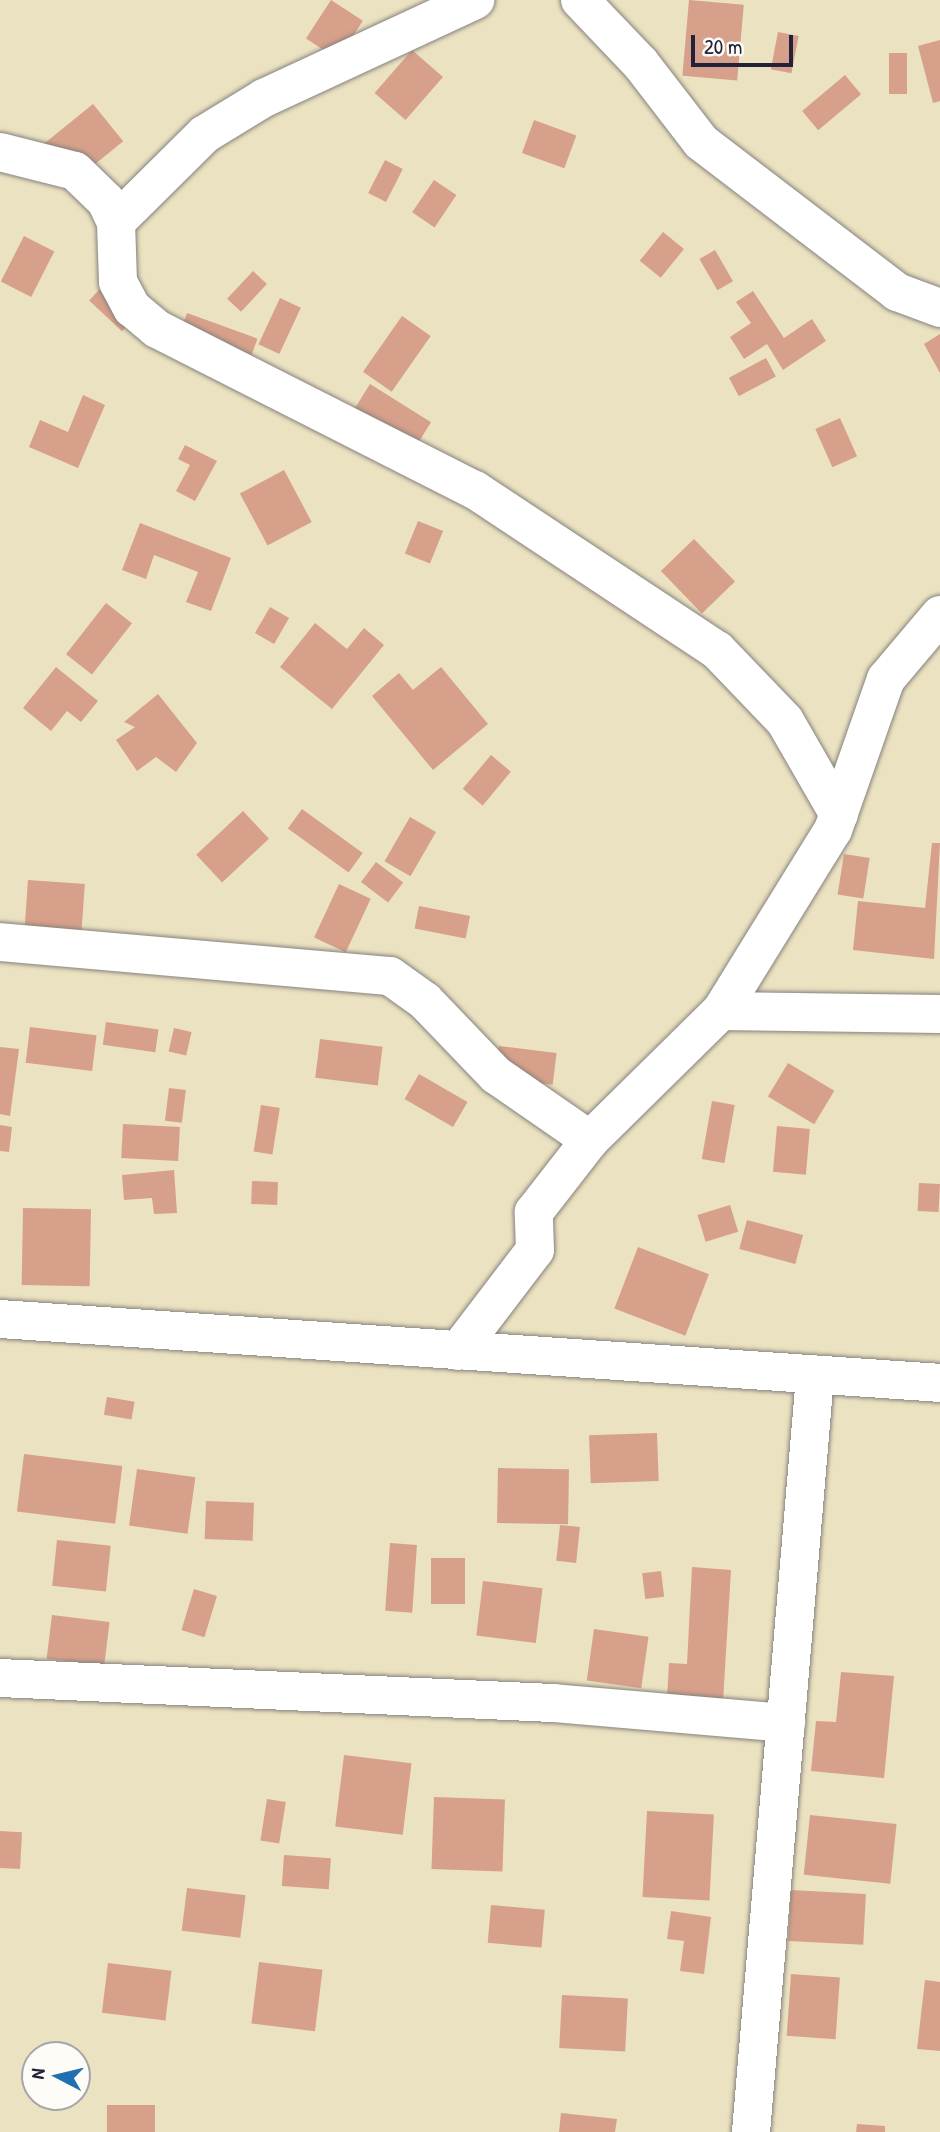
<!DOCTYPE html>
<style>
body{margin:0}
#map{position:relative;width:940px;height:2132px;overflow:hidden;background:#ebe2c1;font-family:"Patrick Hand",sans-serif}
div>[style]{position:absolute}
.building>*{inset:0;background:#d7a08a;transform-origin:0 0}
.roads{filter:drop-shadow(0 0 2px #86827e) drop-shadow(0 0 2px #86827e)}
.minor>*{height:38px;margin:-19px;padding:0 19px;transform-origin:19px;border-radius:19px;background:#fff}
span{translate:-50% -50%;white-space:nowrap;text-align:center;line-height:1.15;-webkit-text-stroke:5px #fdfcf7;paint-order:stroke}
.north{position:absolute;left:21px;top:2041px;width:70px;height:70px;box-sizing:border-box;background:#fdfcf7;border:2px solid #a5a5ac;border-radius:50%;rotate:277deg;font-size:19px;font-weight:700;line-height:28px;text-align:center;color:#22223b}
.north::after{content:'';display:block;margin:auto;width:24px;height:32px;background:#1f6fb2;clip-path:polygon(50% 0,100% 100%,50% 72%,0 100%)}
.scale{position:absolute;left:691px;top:35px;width:102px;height:32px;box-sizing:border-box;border:4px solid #22223b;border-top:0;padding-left:9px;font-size:21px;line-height:24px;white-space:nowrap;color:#22223b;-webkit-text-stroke:5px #fdfcf7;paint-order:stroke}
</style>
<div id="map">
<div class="building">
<i style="left:331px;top:0;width:38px;height:46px;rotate:33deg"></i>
<i style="left:689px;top:0;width:55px;height:76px;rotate:5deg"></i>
<i style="left:778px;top:32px;width:21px;height:38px;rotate:11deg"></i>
<i style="clip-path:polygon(940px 40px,940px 101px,933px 103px,918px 46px)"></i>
<i style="left:412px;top:50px;width:41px;height:57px;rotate:41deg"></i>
<i style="left:889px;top:53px;width:18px;height:41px"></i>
<i style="left:845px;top:75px;width:25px;height:56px;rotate:50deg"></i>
<i style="left:93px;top:104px;width:48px;height:73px;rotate:51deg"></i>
<i style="left:534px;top:120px;width:45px;height:35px;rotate:20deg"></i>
<i style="left:385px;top:160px;width:20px;height:37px;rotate:27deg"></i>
<i style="left:434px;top:180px;width:27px;height:39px;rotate:34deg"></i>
<i style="left:663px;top:232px;width:27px;height:37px;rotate:39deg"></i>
<i style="left:24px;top:236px;width:34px;height:51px;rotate:27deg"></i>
<i style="left:715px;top:250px;width:36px;height:18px;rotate:60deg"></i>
<i style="left:253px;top:271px;width:19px;height:38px;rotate:43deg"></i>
<i style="left:113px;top:275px;width:45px;height:35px;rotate:43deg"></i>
<i style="clip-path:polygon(753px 291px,784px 338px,812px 319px,826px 341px,783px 370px,767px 344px,744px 359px,730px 337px,751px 323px,736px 302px)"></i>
<i style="left:280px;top:298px;width:23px;height:51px;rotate:25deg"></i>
<i style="left:187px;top:313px;width:75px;height:47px;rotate:20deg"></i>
<i style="left:402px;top:316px;width:35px;height:68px;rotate:35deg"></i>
<i style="clip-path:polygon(940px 334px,940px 373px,924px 344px)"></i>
<i style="left:766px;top:358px;width:21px;height:42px;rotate:62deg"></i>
<i style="left:370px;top:384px;width:72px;height:49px;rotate:32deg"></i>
<i style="clip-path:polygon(83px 395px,105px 405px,78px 468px,29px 447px,40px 420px,68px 432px)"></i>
<i style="left:840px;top:418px;width:42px;height:27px;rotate:66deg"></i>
<i style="clip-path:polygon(185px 445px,217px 461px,195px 501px,176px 491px,190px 465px,178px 459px)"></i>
<i style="left:284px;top:470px;width:59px;height:50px;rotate:62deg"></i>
<i style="left:418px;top:521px;width:27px;height:35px;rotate:22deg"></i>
<i style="clip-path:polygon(140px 523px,231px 558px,211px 611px,186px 602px,198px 572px,154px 555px,146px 579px,122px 570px)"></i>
<i style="left:694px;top:539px;width:59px;height:46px;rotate:46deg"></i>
<i style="left:106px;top:603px;width:33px;height:65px;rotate:38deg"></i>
<i style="left:270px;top:607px;width:22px;height:30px;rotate:30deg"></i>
<i style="clip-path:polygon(315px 623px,347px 649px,364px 628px,384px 645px,332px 709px,280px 667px)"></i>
<i style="clip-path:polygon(56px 667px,98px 701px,81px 722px,67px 711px,51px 731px,23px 708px)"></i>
<i style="clip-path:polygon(441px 667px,488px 724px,433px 770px,372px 696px,399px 673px,413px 690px)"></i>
<i style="clip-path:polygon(158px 694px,197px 743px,176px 772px,156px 757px,137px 771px,116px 740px,135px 727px,124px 722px)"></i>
<i style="left:491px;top:755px;width:26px;height:44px;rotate:40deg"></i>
<i style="left:302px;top:809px;width:75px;height:24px;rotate:36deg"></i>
<i style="left:243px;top:811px;width:38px;height:64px;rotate:47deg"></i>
<i style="left:410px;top:817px;width:30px;height:51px;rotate:30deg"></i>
<i style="clip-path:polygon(932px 843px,940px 843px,934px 959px,853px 950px,858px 901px,925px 908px)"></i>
<i style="left:844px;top:854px;width:26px;height:41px;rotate:9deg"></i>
<i style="left:376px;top:862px;width:34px;height:25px;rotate:37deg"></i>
<i style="left:28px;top:880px;width:57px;height:50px;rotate:4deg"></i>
<i style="left:339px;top:884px;width:35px;height:59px;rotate:25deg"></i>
<i style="left:419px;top:906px;width:52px;height:23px;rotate:11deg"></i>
<i style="left:106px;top:1022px;width:53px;height:23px;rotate:8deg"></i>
<i style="left:30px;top:1027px;width:67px;height:36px;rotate:7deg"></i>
<i style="left:174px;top:1028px;width:18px;height:24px;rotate:13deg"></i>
<i style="left:320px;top:1039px;width:63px;height:39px;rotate:7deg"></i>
<i style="left:499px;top:1046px;width:58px;height:32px;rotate:7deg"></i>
<i style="clip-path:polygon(0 1047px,19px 1049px,10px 1116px,0 1114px)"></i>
<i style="left:788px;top:1063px;width:54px;height:39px;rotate:31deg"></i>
<i style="left:419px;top:1074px;width:56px;height:29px;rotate:30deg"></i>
<i style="left:169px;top:1088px;width:17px;height:33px;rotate:7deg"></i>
<i style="left:712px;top:1101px;width:23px;height:59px;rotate:10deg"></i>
<i style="left:261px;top:1105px;width:19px;height:47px;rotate:9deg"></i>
<i style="left:123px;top:1124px;width:57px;height:34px;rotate:3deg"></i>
<i style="clip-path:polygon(0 1125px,12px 1127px,9px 1152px,0 1151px)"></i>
<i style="left:777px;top:1126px;width:33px;height:46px;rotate:5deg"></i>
<i style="clip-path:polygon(174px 1170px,177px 1213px,154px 1214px,152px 1198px,124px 1200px,122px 1175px)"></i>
<i style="left:252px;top:1181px;width:26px;height:23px;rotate:2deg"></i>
<i style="left:919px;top:1183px;width:21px;height:28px;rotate:3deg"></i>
<i style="left:730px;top:1205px;width:28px;height:34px;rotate:73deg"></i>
<i style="left:23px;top:1208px;width:68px;height:77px;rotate:1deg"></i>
<i style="left:747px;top:1220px;width:58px;height:30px;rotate:15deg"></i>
<i style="left:638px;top:1247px;width:76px;height:66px;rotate:21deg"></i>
<i style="left:107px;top:1397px;width:28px;height:18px;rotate:10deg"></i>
<i style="left:657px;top:1433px;width:48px;height:68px;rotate:88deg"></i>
<i style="left:24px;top:1454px;width:99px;height:58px;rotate:7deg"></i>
<i style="left:498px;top:1468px;width:71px;height:55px;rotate:1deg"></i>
<i style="left:137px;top:1469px;width:59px;height:57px;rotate:8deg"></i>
<i style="left:206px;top:1501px;width:48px;height:38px;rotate:2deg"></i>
<i style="left:560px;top:1525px;width:20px;height:36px;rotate:6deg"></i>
<i style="left:57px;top:1540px;width:54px;height:46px;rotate:6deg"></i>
<i style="left:390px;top:1543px;width:27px;height:68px;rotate:4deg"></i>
<i style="left:431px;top:1558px;width:34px;height:46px"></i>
<i style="clip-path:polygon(692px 1567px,731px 1570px,723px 1701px,667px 1698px,669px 1663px,687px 1664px)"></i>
<i style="left:661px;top:1571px;width:26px;height:19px;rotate:83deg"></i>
<i style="left:483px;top:1581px;width:60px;height:55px;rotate:7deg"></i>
<i style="left:194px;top:1589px;width:24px;height:43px;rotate:17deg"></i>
<i style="left:52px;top:1615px;width:58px;height:44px;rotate:7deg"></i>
<i style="left:594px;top:1629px;width:55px;height:52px;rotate:8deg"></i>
<i style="clip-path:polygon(841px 1672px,894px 1676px,884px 1778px,811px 1771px,816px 1721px,836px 1722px)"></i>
<i style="left:344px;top:1755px;width:68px;height:72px;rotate:7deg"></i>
<i style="left:434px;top:1797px;width:71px;height:72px;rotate:2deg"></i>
<i style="left:267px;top:1799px;width:19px;height:42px;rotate:9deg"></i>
<i style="left:647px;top:1811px;width:67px;height:86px;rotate:3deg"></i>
<i style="left:810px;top:1815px;width:87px;height:60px;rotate:6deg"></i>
<i style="left:0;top:1831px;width:22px;height:37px;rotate:3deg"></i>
<i style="left:284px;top:1855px;width:47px;height:31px;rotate:4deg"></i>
<i style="left:187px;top:1888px;width:59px;height:43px;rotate:7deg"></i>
<i style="left:791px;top:1890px;width:75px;height:51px;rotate:3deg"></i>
<i style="left:491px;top:1905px;width:54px;height:38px;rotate:5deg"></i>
<i style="clip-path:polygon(671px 1911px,711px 1917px,704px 1974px,680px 1971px,684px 1941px,667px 1939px)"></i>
<i style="left:259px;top:1962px;width:64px;height:62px;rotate:7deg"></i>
<i style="left:108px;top:1963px;width:64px;height:50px;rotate:7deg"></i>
<i style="left:791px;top:1974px;width:49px;height:62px;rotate:4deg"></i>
<i style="clip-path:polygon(925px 1980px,940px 1982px,940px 2051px,917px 2049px)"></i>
<i style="left:562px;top:1995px;width:66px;height:53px;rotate:3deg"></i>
<i style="left:107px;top:2105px;width:48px;height:27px"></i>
<i style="clip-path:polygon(561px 2113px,617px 2119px,615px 2132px,559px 2132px)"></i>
<i style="clip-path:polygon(857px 2124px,885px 2126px,885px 2132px,856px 2132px)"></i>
</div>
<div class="roads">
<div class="minor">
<i style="left:580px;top:0;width:88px;rotate:46.4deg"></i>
<i style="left:641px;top:64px;width:98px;rotate:52.4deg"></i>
<i style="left:701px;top:142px;width:247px;rotate:37.4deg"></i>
<i style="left:897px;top:292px;width:46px;rotate:20.4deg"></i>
<i style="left:0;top:152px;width:77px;rotate:14.2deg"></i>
<i style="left:75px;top:171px;width:43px;rotate:44.1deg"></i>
<i style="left:106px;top:201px;width:23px;rotate:65deg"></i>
<i style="left:116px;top:222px;width:60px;rotate:88.1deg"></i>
<i style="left:118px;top:282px;width:30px;rotate:62deg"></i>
<i style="left:132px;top:308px;width:33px;rotate:40deg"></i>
<i style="left:157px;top:329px;width:356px;rotate:26.9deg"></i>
<i style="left:475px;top:490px;width:290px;rotate:33.5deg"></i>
<i style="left:717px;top:650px;width:98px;rotate:46.2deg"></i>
<i style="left:785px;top:721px;width:108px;rotate:60.1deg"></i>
<i style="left:116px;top:222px;width:125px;rotate:-44.7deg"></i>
<i style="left:205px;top:134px;width:69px;rotate:-31.4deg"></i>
<i style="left:264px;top:98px;width:233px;rotate:-24.9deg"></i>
<i style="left:0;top:942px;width:391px;rotate:5deg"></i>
<i style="left:390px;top:976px;width:43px;rotate:35.5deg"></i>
<i style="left:425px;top:1001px;width:103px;rotate:46.2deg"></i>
<i style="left:496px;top:1075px;width:114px;rotate:34.7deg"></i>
<i style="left:721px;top:1011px;width:219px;rotate:0.8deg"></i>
<i style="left:0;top:1319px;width:942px;rotate:3.89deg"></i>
<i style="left:458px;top:1351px;width:127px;rotate:-52.7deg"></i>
<i style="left:535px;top:1250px;width:38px;rotate:-92deg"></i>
<i style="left:534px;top:1212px;width:91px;rotate:-52.1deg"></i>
<i style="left:590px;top:1140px;width:184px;rotate:-44.6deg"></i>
<i style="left:721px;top:1011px;width:213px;rotate:-58.3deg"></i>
<i style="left:833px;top:830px;width:160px;rotate:-70.7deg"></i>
<i style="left:886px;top:679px;width:84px;rotate:-49.8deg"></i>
<i style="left:0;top:1678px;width:554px;rotate:2.59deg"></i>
<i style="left:553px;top:1703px;width:234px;rotate:4.9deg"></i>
<i style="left:751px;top:2132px;width:759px;rotate:-85.16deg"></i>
</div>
</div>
<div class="north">N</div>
<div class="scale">20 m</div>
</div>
